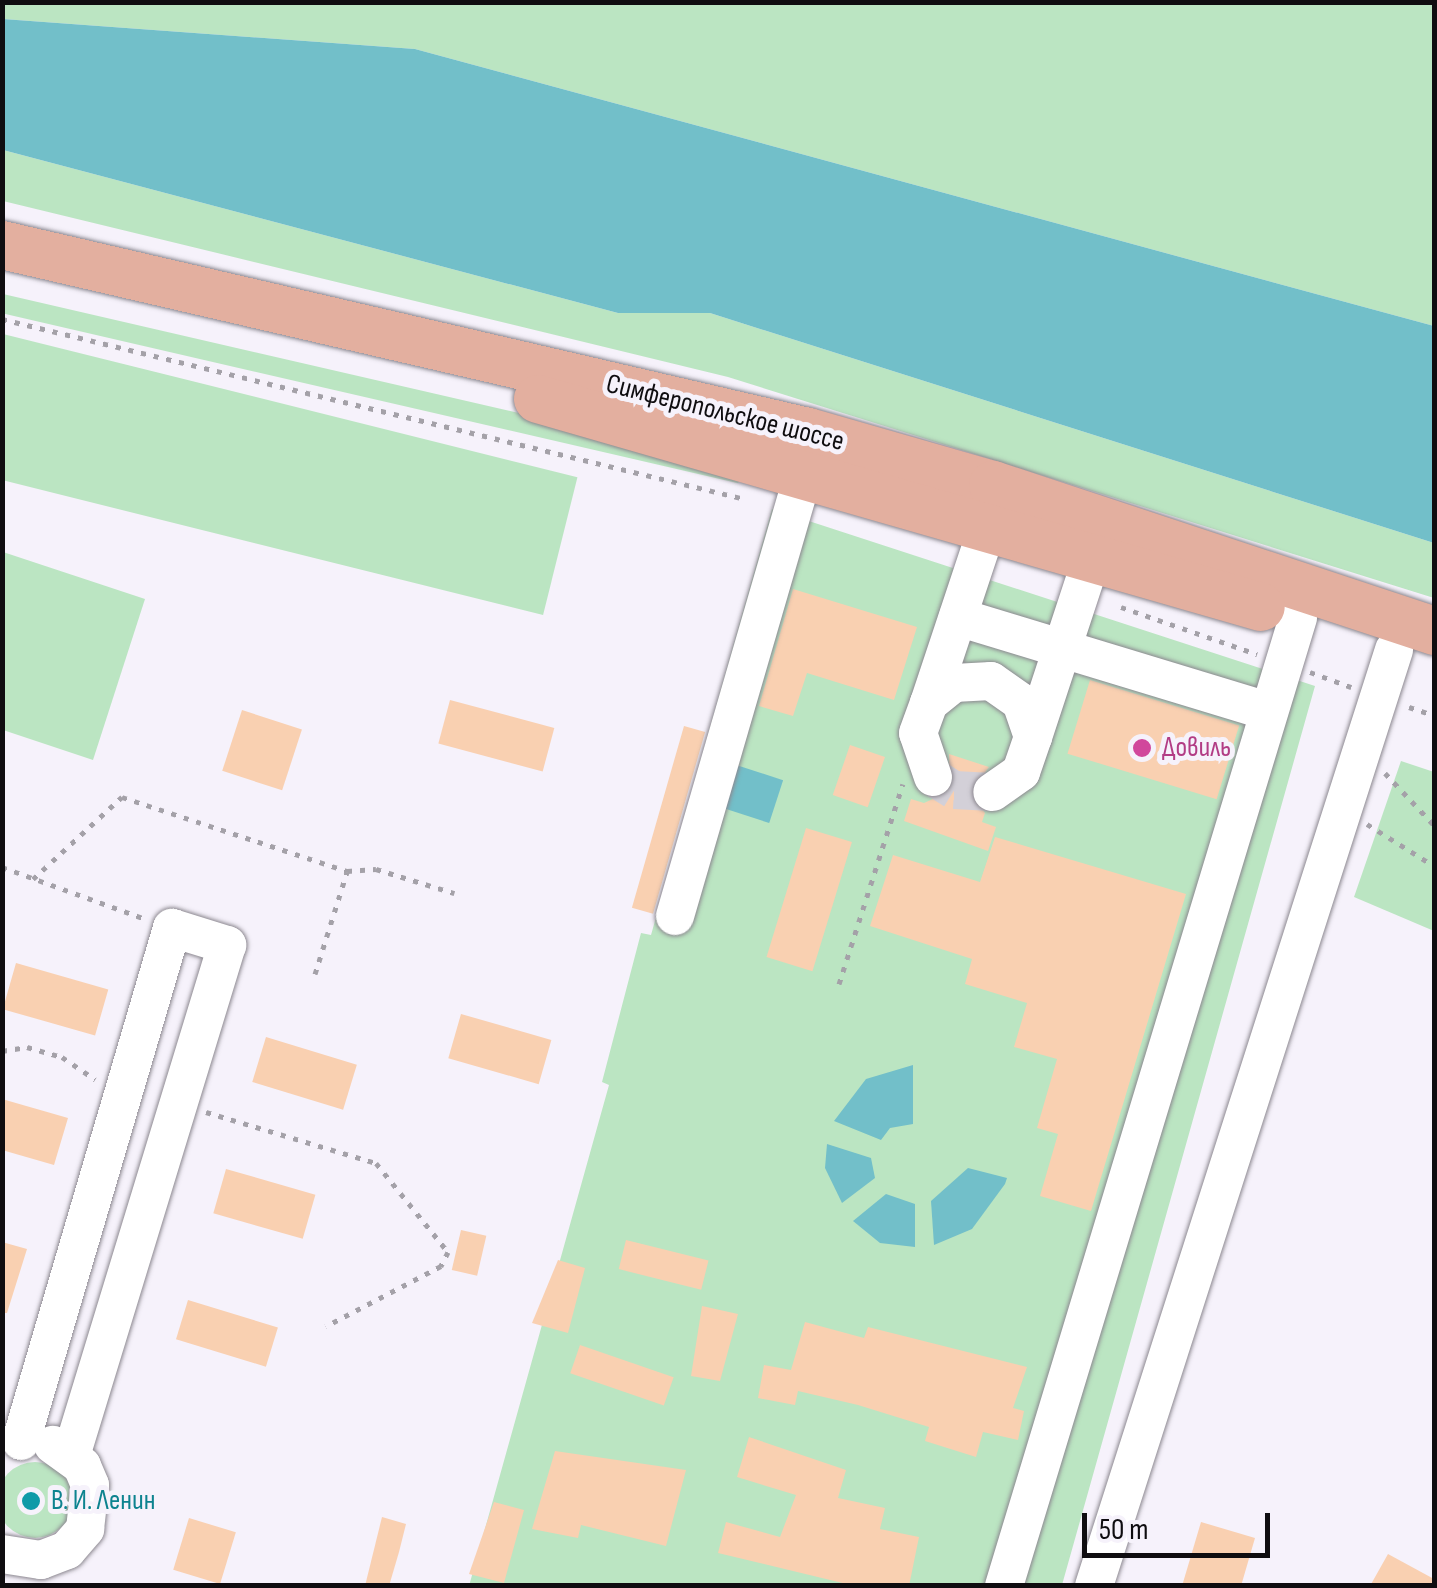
<!DOCTYPE html>
<meta charset="utf-8">
<style>
body{margin:0}
#map{position:relative;width:1437px;height:1588px;overflow:hidden;background:#f6f2fb;font-family:"Sofia Sans Condensed",sans-serif}
div>[style]{position:absolute}
.green>*{inset:0;background:#bbe5c2;transform-origin:0 0}
.round{border-radius:50%}
.water>*{inset:0;background:#72bfc9;transform-origin:0 0}
.building>*{inset:0;background:#f9d0b1;transform-origin:0 0}
.minor-tunnel>*{height:38px;margin-top:-19px;transform-origin:0;background:repeating-linear-gradient(90deg,#d3d0d8 0 38px,transparent 0 57px)}
.path>*{height:5px;margin-top:-2.5px;transform-origin:0;background:repeating-linear-gradient(90deg,#a4a1a8 0 5px,transparent 0 13px)}
.roads{filter:drop-shadow(0 0 2px #8c8890) drop-shadow(0 0 2px #8c8890)}
.minor>*{height:38px;margin:-19px;padding:0 19px;transform-origin:19px;border-radius:19px;background:#fff}
.major>*{height:48px;margin:-24px;padding:0 24px;transform-origin:24px;border-radius:24px;background:#e3af9f}
.dots>*{width:28px;height:28px;translate:-50% -50%;box-sizing:border-box;border:5px solid #f6f2fb;border-radius:50%}
span{translate:-50% -50%;white-space:nowrap;text-align:center;line-height:1.15;-webkit-text-stroke:10px #f6f2fb;paint-order:stroke}
.street-label{font-size:28px;color:#0f0d10}
.hotel-label{font-size:28px;color:#b23c85}
.left{translate:0 -50%;text-align:left}
.culture-label{font-size:28px;color:#0d838f}
.frame{position:absolute;inset:0;border:5px solid #0f0d10;pointer-events:none}
.scale{position:absolute;left:1082px;top:1513px;width:188px;height:45px;box-sizing:border-box;border:5px solid #0f0d10;border-top:0;padding-left:12px;font-size:30px;line-height:35px;white-space:nowrap;color:#0f0d10;-webkit-text-stroke:8px #f6f2fb;paint-order:stroke}
</style>
<div id="map">
<div class="green">
<i style="clip-path:polygon(2px 3px,1434px 3px,1434px 326px,415px 49px,3px 19px)"></i>
<i style="clip-path:polygon(3px 150px,618px 313px,710px 313px,1434px 543px,1434px 598px,728px 377px,3px 201px)"></i>
<i style="left:3px;top:294px;width:759px;height:19px;rotate:13deg"></i>
<i style="left:3px;top:334px;width:592px;height:142px;rotate:14deg"></i>
<i style="clip-path:polygon(772px 509px,1315px 686px,1062px 1585px,469px 1586px,609px 1085px,602px 1082px,641px 933px,651px 935px)"></i>
<i style="clip-path:polygon(3px 552px,145px 599px,93px 760px,3px 730px)"></i>
<i style="clip-path:polygon(1401px 761px,1434px 772px,1434px 931px,1354px 897px)"></i>
<i class="round" style="left:-3px;top:1462px;width:76px;height:76px"></i>
</div>
<div class="water">
<i style="clip-path:polygon(3px 19px,415px 49px,1434px 326px,1434px 543px,710px 313px,618px 313px,3px 150px)"></i>
<i style="left:727px;top:762px;width:59px;height:45px;rotate:18deg"></i>
<i style="clip-path:polygon(913px 1065px,913px 1124px,890px 1128px,881px 1140px,834px 1121px,866px 1079px)"></i>
<i style="clip-path:polygon(827px 1144px,871px 1158px,875px 1178px,842px 1203px,825px 1168px)"></i>
<i style="clip-path:polygon(968px 1168px,1007px 1178px,1005px 1184px,972px 1229px,934px 1245px,931px 1201px)"></i>
<i style="clip-path:polygon(886px 1194px,915px 1204px,915px 1247px,880px 1243px,853px 1221px)"></i>
</div>
<div class="building">
<i style="clip-path:polygon(793px 589px,917px 627px,894px 700px,807px 673px,793px 716px,759px 706px)"></i>
<i style="left:1090px;top:680px;width:156px;height:77px;rotate:17deg"></i>
<i style="left:450px;top:700px;width:108px;height:45px;rotate:15deg"></i>
<i style="left:242px;top:710px;width:63px;height:64px;rotate:18deg"></i>
<i style="left:684px;top:726px;width:22px;height:189px;rotate:16deg"></i>
<i style="left:850px;top:745px;width:37px;height:53px;rotate:19deg"></i>
<i style="clip-path:polygon(949px 754px,989px 767px,970px 793px,985px 813px,982px 822px,996px 827px,988px 851px,904px 821px,911px 799px,924px 803px,950px 791px)"></i>
<i style="left:806px;top:828px;width:48px;height:135px;rotate:17deg"></i>
<i style="clip-path:polygon(995px 837px,1186px 894px,1091px 1211px,1040px 1196px,1058px 1134px,1037px 1128px,1057px 1059px,1014px 1047px,1027px 1003px,965px 984px,972px 959px,870px 926px,893px 855px,980px 882px)"></i>
<i style="left:16px;top:963px;width:96px;height:48px;rotate:16deg"></i>
<i style="left:461px;top:1014px;width:94px;height:46px;rotate:16deg"></i>
<i style="left:266px;top:1037px;width:95px;height:47px;rotate:17deg"></i>
<i style="clip-path:polygon(2px 1099px,68px 1118px,54px 1165px,2px 1150px)"></i>
<i style="left:226px;top:1169px;width:93px;height:46px;rotate:16deg"></i>
<i style="left:461px;top:1230px;width:26px;height:41px;rotate:13deg"></i>
<i style="left:626px;top:1240px;width:85px;height:30px;rotate:14deg"></i>
<i style="clip-path:polygon(2px 1242px,27px 1249px,7px 1313px,2px 1313px)"></i>
<i style="clip-path:polygon(558px 1260px,585px 1268px,568px 1333px,532px 1323px)"></i>
<i style="left:188px;top:1300px;width:94px;height:41px;rotate:17deg"></i>
<i style="clip-path:polygon(702px 1306px,738px 1314px,720px 1381px,691px 1376px)"></i>
<i style="clip-path:polygon(805px 1322px,864px 1338px,868px 1327px,1027px 1367px,1013px 1408px,1024px 1411px,1018px 1440px,983px 1432px,976px 1457px,925px 1441px,929px 1427px,858px 1405px,798px 1391px,795px 1405px,758px 1398px,764px 1365px,791px 1370px)"></i>
<i style="left:580px;top:1345px;width:99px;height:30px;rotate:19deg"></i>
<i style="clip-path:polygon(749px 1437px,846px 1470px,838px 1498px,885px 1508px,880px 1529px,919px 1537px,909px 1586px,855px 1586px,718px 1553px,726px 1522px,780px 1537px,796px 1495px,737px 1477px)"></i>
<i style="clip-path:polygon(555px 1451px,686px 1470px,666px 1546px,581px 1525px,578px 1538px,532px 1529px)"></i>
<i style="clip-path:polygon(494px 1502px,524px 1510px,504px 1583px,469px 1574px)"></i>
<i style="clip-path:polygon(382px 1517px,406px 1524px,399px 1552px,389px 1586px,365px 1586px)"></i>
<i style="left:189px;top:1518px;width:49px;height:54px;rotate:17deg"></i>
<i style="clip-path:polygon(1201px 1522px,1255px 1538px,1241px 1586px,1182px 1586px)"></i>
<i style="clip-path:polygon(1388px 1554px,1434px 1579px,1434px 1586px,1370px 1586px)"></i>
</div>
<div class="minor-tunnel">
<i style="left:933px;top:777px;width:25px;rotate:32deg"></i>
<i style="left:954px;top:790px;width:38px;rotate:3deg"></i>
</div>
<div class="path">
<i style="left:2px;top:319px;width:764px;rotate:13.62deg"></i>
<i style="left:1121px;top:607px;width:144px;rotate:19.1deg"></i>
<i style="left:1310px;top:672px;width:44px;rotate:20.1deg"></i>
<i style="left:1409px;top:707px;width:26px;rotate:18deg"></i>
<i style="left:1385px;top:773px;width:71px;rotate:46.7deg"></i>
<i style="left:1367px;top:824px;width:79px;rotate:32.1deg"></i>
<i style="left:2px;top:867px;width:153px;rotate:19.9deg"></i>
<i style="left:33px;top:879px;width:121px;rotate:-42.7deg"></i>
<i style="left:122px;top:797px;width:237px;rotate:18.2deg"></i>
<i style="left:347px;top:871px;width:29px;rotate:-4deg"></i>
<i style="left:376px;top:869px;width:82px;rotate:17.1deg"></i>
<i style="left:315px;top:974px;width:107px;rotate:-72.6deg"></i>
<i style="left:839px;top:984px;width:210px;rotate:-72.3deg"></i>
<i style="left:2px;top:1051px;width:25px;rotate:-9deg"></i>
<i style="left:27px;top:1047px;width:36px;rotate:16deg"></i>
<i style="left:62px;top:1057px;width:40px;rotate:34deg"></i>
<i style="left:206px;top:1112px;width:177px;rotate:16.7deg"></i>
<i style="left:376px;top:1163px;width:114px;rotate:51deg"></i>
<i style="left:448px;top:1252px;width:16px;rotate:117deg"></i>
<i style="left:441px;top:1266px;width:130px;rotate:152.4deg"></i>
</div>
<div class="roads">
<div class="minor">
<i style="left:958px;top:617px;width:324px;rotate:16.9deg"></i>
<i style="left:929px;top:703px;width:190px;rotate:-71.6deg"></i>
<i style="left:1033px;top:737px;width:192px;rotate:-71.8deg"></i>
<i style="left:933px;top:777px;width:46px;rotate:-108.8deg"></i>
<i style="left:918px;top:733px;width:32px;rotate:-70deg"></i>
<i style="left:929px;top:703px;width:32px;rotate:-39deg"></i>
<i style="left:954px;top:683px;width:37px;rotate:-3deg"></i>
<i style="left:991px;top:681px;width:37px;rotate:35deg"></i>
<i style="left:1021px;top:702px;width:37px;rotate:71deg"></i>
<i style="left:1033px;top:737px;width:37px;rotate:109deg"></i>
<i style="left:1021px;top:772px;width:35px;rotate:145deg"></i>
<i style="left:675px;top:916px;width:463px;rotate:-73.8deg"></i>
<i style="left:21px;top:1441px;width:535px;rotate:-73.6deg"></i>
<i style="left:172px;top:928px;width:58px;rotate:17.2deg"></i>
<i style="left:227px;top:945px;width:534px;rotate:106.98deg"></i>
<i style="left:2px;top:1554px;width:39px;rotate:9deg"></i>
<i style="left:41px;top:1560px;width:28px;rotate:-21deg"></i>
<i style="left:67px;top:1550px;width:28px;rotate:-49deg"></i>
<i style="left:85px;top:1529px;width:44px;rotate:-83.5deg"></i>
<i style="left:90px;top:1485px;width:21px;rotate:-113deg"></i>
<i style="left:82px;top:1466px;width:36px;rotate:-144deg"></i>
<i style="left:1004px;top:1586px;width:1012px;rotate:-73.11deg"></i>
<i style="left:1094px;top:1586px;width:983px;rotate:-72.23deg"></i>
</div>
<div class="major">
<i style="left:2px;top:245px;width:827px;rotate:13.06deg"></i>
<i style="left:808px;top:432px;width:192px;rotate:16deg"></i>
<i style="left:993px;top:485px;width:465px;rotate:18.3deg"></i>
<i style="left:538px;top:399px;width:752px;rotate:16.05deg"></i>
</div>
</div>
<div class="dots">
<i style="left:1142px;top:748px;background:#d1479c"></i>
<i style="left:31px;top:1501px;background:#0f9aa8"></i>
</div>
<div class="street-label">
<span style="left:725px;top:413px;rotate:14deg">Симферопольское шоссе</span>
</div>
<div class="hotel-label">
<span class="left" style="left:1162px;top:748px">Довиль</span>
</div>
<div class="culture-label">
<span class="left" style="left:51px;top:1501px">В. И. Ленин</span>
</div>
<div class="frame"></div>
<div class="scale">50 m</div>
</div>
